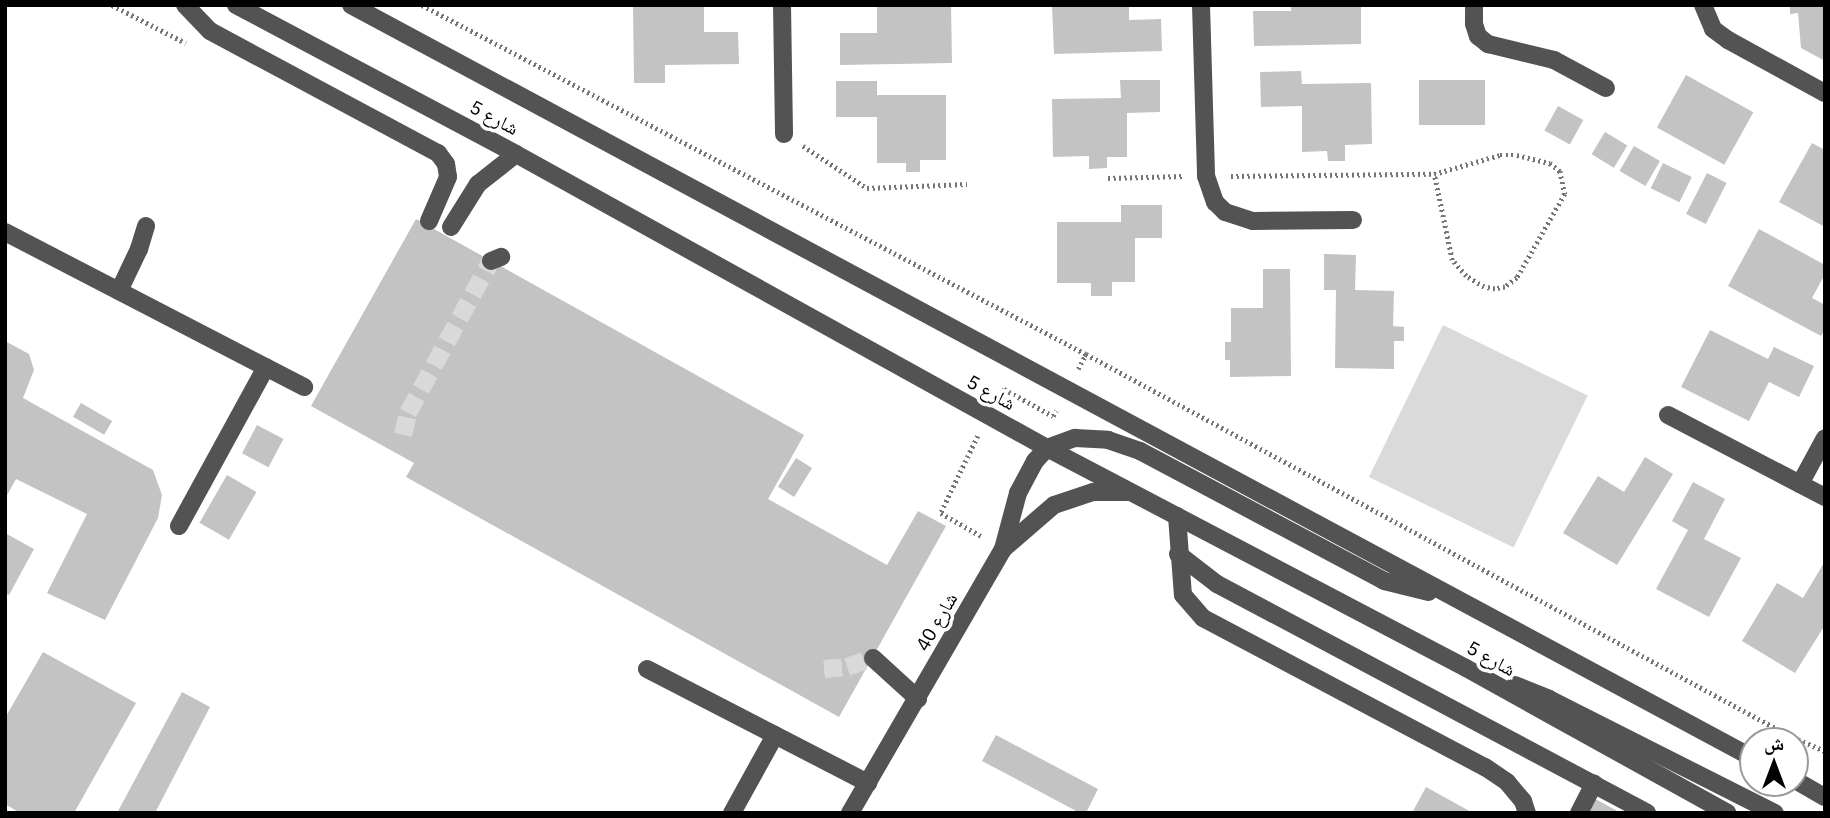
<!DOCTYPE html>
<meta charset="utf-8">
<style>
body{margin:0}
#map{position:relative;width:1830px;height:818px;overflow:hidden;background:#fff;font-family:"IBM Plex Sans","Noto Naskh Arabic",sans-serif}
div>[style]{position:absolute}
.green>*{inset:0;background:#dadada;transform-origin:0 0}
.building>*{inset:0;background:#c3c3c3;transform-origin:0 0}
.minor-tunnel>*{height:18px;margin-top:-9px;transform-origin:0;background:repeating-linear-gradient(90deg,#d9d9d9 0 18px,transparent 0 27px)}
.path>*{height:4.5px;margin-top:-2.25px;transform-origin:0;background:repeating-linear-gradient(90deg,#757575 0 2px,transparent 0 5.5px)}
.minor>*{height:18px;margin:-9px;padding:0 9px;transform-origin:9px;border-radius:9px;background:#535353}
span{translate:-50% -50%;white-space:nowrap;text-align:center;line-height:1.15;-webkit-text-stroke:7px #fff;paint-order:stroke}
.street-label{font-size:19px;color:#000}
.frame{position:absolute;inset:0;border:7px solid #000;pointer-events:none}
.north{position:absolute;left:1739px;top:727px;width:70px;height:70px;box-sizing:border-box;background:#fff;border:2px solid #999;border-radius:50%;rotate:0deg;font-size:19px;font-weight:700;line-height:28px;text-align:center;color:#000}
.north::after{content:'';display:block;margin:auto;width:24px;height:32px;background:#000;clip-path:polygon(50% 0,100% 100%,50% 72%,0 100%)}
</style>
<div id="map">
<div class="green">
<i style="left:1443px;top:325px;width:161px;height:169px;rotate:26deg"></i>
</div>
<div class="building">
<i style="clip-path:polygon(633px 5px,704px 5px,704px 32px,738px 32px,739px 64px,665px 65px,665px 83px,634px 83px)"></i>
<i style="clip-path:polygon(877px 5px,951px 5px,952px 63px,840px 65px,840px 33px,877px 33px)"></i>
<i style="clip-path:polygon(1052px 5px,1129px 5px,1129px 20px,1161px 19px,1162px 51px,1054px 54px)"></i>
<i style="clip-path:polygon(1291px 5px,1361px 5px,1361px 44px,1254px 46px,1253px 11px,1291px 11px)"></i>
<i style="clip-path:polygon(1790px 5px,1825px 5px,1825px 61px,1801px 48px,1798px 13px,1790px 14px)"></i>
<i style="clip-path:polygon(1301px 71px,1302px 84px,1371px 83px,1372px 144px,1345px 145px,1345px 161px,1328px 161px,1327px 151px,1302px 152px,1302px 106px,1261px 107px,1260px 72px)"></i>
<i style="left:1686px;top:75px;width:77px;height:60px;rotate:29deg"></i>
<i style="clip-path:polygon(1120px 80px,1160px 80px,1160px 112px,1127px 113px,1127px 157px,1107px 157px,1107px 168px,1089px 169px,1089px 156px,1053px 157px,1052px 99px,1121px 98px)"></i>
<i style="left:1419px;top:80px;width:66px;height:45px"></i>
<i style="clip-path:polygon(836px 81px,877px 81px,877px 95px,946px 95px,946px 160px,920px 160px,920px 172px,906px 172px,906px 163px,877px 163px,877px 117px,836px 117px)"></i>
<i style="left:1558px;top:106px;width:29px;height:28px;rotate:29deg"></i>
<i style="left:1605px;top:132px;width:26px;height:26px;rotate:31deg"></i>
<i style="clip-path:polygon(1812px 143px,1825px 150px,1825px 227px,1779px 202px)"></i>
<i style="left:1634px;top:146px;width:30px;height:29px;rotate:30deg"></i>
<i style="left:1663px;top:163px;width:32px;height:28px;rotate:26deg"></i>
<i style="left:1707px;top:173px;width:22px;height:46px;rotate:27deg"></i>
<i style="clip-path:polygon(1121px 205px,1162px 205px,1162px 238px,1135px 238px,1135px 282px,1112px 282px,1112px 296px,1091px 296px,1091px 283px,1057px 283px,1057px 222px,1121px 222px)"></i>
<i style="clip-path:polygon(416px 219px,804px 435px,768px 499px,887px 565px,918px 511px,946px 526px,839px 717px,406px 477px,414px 463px,311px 406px)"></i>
<i style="clip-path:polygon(1759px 229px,1825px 265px,1825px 274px,1812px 298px,1825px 305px,1825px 329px,1821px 336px,1728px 286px)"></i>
<i style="clip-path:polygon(1324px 254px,1356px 255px,1355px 290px,1394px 291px,1393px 326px,1404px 327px,1404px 341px,1394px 341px,1394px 369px,1335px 368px,1336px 290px,1324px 290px)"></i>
<i style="clip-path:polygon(1263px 269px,1290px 269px,1291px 376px,1230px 377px,1230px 360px,1225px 360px,1225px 342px,1231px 342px,1231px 308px,1263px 308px)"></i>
<i style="clip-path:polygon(1710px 330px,1768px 359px,1774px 347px,1814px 366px,1799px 397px,1769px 382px,1749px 421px,1681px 387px)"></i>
<i style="clip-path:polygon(5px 341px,29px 354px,34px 370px,23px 398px,153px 470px,162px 495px,158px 518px,105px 620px,47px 593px,87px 514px,16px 479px,5px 499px)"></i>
<i style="left:81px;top:403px;width:36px;height:16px;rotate:30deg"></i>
<i style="left:257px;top:425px;width:30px;height:32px;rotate:28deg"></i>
<i style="clip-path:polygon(1645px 457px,1673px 474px,1617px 565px,1563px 533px,1598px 476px,1624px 492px)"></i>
<i style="left:796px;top:458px;width:19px;height:34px;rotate:32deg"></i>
<i style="left:227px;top:475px;width:34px;height:55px;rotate:30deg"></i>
<i style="clip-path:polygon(1693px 482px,1725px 499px,1704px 539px,1741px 558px,1709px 617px,1656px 589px,1688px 530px,1672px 521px)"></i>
<i style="clip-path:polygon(5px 533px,34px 549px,9px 595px,5px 593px)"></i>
<i style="clip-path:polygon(1825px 561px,1825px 625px,1795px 673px,1742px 641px,1777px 583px,1803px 598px)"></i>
<i style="clip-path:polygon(43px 652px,136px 703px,74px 813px,20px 813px,5px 804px,5px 718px)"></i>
<i style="clip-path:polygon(182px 692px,210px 707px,155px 813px,117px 813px)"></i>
<i style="clip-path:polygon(996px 735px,1098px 789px,1086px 813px,1080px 813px,982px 761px)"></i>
<i style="clip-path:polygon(1426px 787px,1473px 813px,1412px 813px)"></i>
<i style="clip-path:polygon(1588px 795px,1621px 813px,1579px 813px)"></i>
</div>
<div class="minor-tunnel">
<i style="left:403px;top:435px;width:23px;rotate:-77deg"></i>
<i style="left:408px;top:413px;width:173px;rotate:-61.4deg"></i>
<i style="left:824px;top:669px;width:23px;rotate:-5deg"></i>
<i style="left:847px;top:667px;width:28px;rotate:-19deg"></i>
</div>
<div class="path">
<i style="left:112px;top:5px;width:83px;rotate:27.2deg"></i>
<i style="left:422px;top:5px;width:750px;rotate:27.73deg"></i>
<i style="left:1086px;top:354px;width:799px;rotate:28.49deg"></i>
<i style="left:1788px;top:735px;width:40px;rotate:23.4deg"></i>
<i style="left:803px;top:146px;width:77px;rotate:33.3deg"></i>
<i style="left:867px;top:188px;width:100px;rotate:-2.3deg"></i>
<i style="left:1500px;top:155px;width:17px"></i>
<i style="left:1517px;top:155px;width:34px;rotate:14deg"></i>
<i style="left:1550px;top:163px;width:13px;rotate:39deg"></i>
<i style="left:1560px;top:171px;width:24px;rotate:78deg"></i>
<i style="left:1565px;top:194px;width:97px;rotate:119.7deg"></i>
<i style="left:1517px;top:278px;width:15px;rotate:143deg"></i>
<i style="left:1505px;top:287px;width:10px;rotate:169deg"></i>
<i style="left:1495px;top:289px;width:11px;rotate:-170deg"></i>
<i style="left:1484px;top:287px;width:21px;rotate:-149deg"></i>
<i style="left:1466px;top:276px;width:21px;rotate:-131deg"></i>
<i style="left:1452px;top:260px;width:88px;rotate:-101.8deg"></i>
<i style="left:1434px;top:174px;width:69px;rotate:-16.1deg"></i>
<i style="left:1231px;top:176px;width:203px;rotate:-0.6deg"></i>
<i style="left:1108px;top:178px;width:76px;rotate:-1.5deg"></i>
<i style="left:1078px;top:369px;width:17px;rotate:-62deg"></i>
<i style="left:1001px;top:394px;width:6px;rotate:-59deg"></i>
<i style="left:1004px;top:389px;width:56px;rotate:28.9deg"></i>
<i style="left:1053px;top:416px;width:6px;rotate:-59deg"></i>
<i style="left:978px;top:436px;width:85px;rotate:115.7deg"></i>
<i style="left:941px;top:513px;width:46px;rotate:29.9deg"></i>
</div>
<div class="minor">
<i style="left:185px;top:5px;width:36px;rotate:46deg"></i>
<i style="left:210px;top:31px;width:259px;rotate:28.2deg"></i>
<i style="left:438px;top:153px;width:14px;rotate:54deg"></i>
<i style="left:446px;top:164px;width:13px;rotate:81deg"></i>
<i style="left:448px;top:177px;width:48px;rotate:113.4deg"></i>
<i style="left:236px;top:5px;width:317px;rotate:28deg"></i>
<i style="left:516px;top:154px;width:607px;rotate:28.97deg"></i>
<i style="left:1047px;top:448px;width:473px;rotate:27.7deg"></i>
<i style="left:1466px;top:668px;width:299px;rotate:29deg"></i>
<i style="left:351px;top:5px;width:1591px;rotate:28.24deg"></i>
<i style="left:782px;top:5px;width:129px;rotate:89.1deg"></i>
<i style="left:1201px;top:5px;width:171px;rotate:88.3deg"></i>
<i style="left:1206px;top:176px;width:28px;rotate:71deg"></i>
<i style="left:1215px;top:202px;width:14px;rotate:45deg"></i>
<i style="left:1225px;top:212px;width:29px;rotate:18deg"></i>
<i style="left:1253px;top:221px;width:100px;rotate:-0.6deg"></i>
<i style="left:1474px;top:5px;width:19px;rotate:90deg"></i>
<i style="left:1474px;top:24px;width:13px;rotate:72deg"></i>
<i style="left:1478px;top:36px;width:13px;rotate:39deg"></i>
<i style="left:1488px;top:44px;width:68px;rotate:13.6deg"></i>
<i style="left:1554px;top:60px;width:59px;rotate:28.3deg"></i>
<i style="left:1703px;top:5px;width:26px;rotate:67deg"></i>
<i style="left:1713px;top:29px;width:19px;rotate:36deg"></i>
<i style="left:1728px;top:40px;width:111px;rotate:28.7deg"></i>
<i style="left:451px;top:227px;width:51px;rotate:-57.9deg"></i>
<i style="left:478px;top:184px;width:48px;rotate:-38.3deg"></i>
<i style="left:5px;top:232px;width:337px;rotate:27.4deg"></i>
<i style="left:491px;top:261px;width:11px;rotate:-22deg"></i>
<i style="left:119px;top:291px;width:47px;rotate:-64.5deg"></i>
<i style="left:139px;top:249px;width:24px;rotate:-73deg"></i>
<i style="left:1668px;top:415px;width:177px;rotate:27.6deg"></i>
<i style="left:1800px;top:484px;width:52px;rotate:-61.5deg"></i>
<i style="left:1177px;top:516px;width:79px;rotate:85.7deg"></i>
<i style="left:1183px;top:595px;width:30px;rotate:49deg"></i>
<i style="left:1203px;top:618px;width:319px;rotate:27.9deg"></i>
<i style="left:1485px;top:767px;width:27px;rotate:34deg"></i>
<i style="left:1507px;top:782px;width:25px;rotate:50deg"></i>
<i style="left:1523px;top:801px;width:13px;rotate:72deg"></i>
<i style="left:179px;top:526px;width:181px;rotate:-61.3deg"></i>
<i style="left:1003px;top:549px;width:67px;rotate:-40.8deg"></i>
<i style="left:1054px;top:505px;width:41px;rotate:-18.4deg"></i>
<i style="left:1093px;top:492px;width:35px"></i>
<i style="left:1178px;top:554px;width:49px;rotate:37.6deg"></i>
<i style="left:1217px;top:584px;width:487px;rotate:28deg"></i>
<i style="left:873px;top:658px;width:61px;rotate:42.3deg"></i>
<i style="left:647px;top:669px;width:249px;rotate:27.3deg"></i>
<i style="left:1515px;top:685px;width:37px;rotate:22deg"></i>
<i style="left:1549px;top:699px;width:253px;rotate:26.8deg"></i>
<i style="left:1795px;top:780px;width:34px;rotate:30deg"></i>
<i style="left:732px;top:813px;width:89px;rotate:-61.1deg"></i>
<i style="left:850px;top:813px;width:305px;rotate:-59.9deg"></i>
<i style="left:1003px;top:549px;width:58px;rotate:-75deg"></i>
<i style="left:1018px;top:493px;width:36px;rotate:-62deg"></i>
<i style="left:1035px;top:461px;width:18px;rotate:-47deg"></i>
<i style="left:1047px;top:448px;width:30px;rotate:-20deg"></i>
<i style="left:1075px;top:438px;width:33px;rotate:3deg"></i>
<i style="left:1108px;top:440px;width:34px;rotate:19deg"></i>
<i style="left:1140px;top:451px;width:276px;rotate:28deg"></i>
<i style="left:1384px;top:581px;width:46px;rotate:13.7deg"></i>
<i style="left:1579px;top:813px;width:33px;rotate:-63deg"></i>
</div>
<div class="street-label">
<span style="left:494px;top:118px;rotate:28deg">شارع 5</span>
<span style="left:991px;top:393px;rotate:29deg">شارع 5</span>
<span style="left:937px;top:622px;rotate:-60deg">شارع 40</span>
<span style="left:1491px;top:659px;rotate:29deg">شارع 5</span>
</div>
<div class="frame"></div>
<div class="north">ش</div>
</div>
